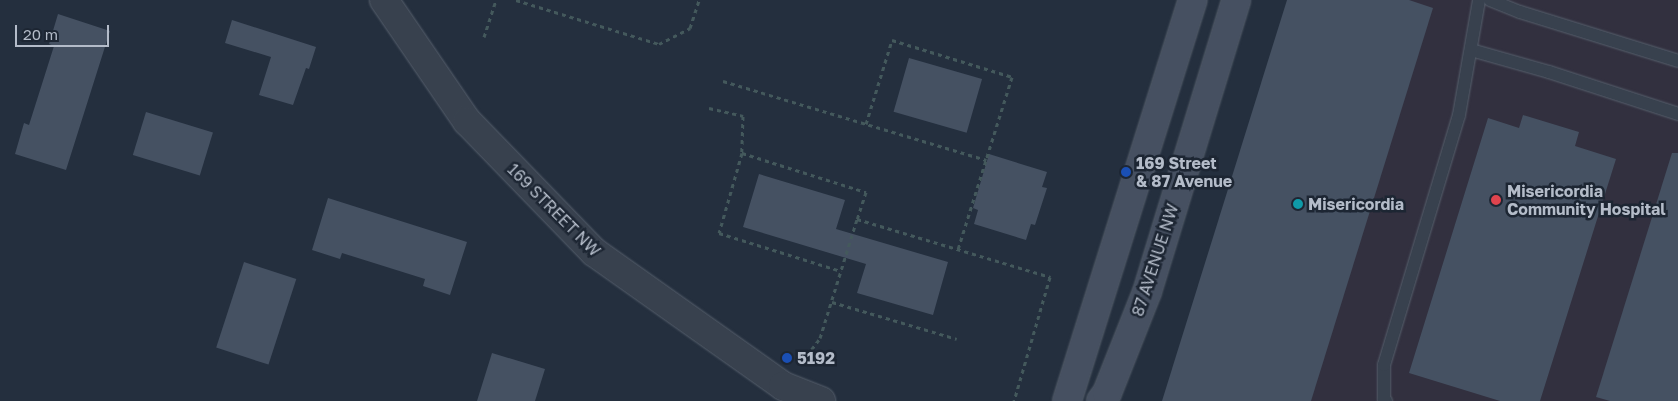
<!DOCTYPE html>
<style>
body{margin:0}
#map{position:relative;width:1678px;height:401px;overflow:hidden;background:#242f3e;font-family:"Golos Text",sans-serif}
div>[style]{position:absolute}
.medical>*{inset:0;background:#32303f}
.building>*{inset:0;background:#455162;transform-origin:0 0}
.path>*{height:3px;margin-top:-1.5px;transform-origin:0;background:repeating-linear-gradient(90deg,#44595c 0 4px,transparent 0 8px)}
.roads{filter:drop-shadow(0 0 1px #565f6c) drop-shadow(0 0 1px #565f6c)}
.service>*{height:12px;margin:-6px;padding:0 6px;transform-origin:6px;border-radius:6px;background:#38414e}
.tertiary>*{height:28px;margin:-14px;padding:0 14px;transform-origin:14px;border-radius:14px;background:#38414e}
.secondary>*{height:28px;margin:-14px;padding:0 14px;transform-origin:14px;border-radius:14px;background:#465061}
.dots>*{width:14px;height:14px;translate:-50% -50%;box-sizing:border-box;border:2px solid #1d2633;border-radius:50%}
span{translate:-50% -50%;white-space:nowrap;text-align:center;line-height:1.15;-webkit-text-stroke:5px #1d2633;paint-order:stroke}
.poi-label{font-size:16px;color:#b4bcc9;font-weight:700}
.left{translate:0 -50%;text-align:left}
.street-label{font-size:16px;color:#b4bcc9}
.scale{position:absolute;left:15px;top:25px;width:94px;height:22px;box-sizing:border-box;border:2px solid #b4bcc9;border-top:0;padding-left:6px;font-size:15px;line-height:18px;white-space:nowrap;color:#b4bcc9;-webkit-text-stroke:4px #1d2633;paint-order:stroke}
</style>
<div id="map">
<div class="medical">
<i style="clip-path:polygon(1379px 0,1678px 0,1678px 401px,1251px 401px)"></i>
</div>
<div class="building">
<i style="clip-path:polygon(1287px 0,1409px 0,1433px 8px,1311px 401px,1162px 401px)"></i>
<i style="clip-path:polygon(58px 14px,110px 31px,66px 170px,15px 154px,24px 123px,29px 125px,54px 46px,49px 44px)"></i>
<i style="clip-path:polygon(232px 20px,316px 47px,309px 69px,306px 68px,293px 105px,259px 95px,271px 57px,225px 43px)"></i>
<i style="left:909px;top:58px;width:76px;height:56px;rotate:16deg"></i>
<i style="left:146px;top:112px;width:70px;height:45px;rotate:17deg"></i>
<i style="clip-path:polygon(1523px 115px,1579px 132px,1575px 146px,1616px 159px,1540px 401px,1500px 401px,1409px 373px,1488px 118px,1519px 128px)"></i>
<i style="clip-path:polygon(1672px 153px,1678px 153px,1678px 401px,1610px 401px,1596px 397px)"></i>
<i style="clip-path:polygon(989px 154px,1047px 172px,1042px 187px,1047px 188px,1035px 225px,1031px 224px,1026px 240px,974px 224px,978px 210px,973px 208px)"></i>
<i style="clip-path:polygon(759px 174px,845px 200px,836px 229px,948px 262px,933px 315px,857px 293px,866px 264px,743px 227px)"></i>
<i style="clip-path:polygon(328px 198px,467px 242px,450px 295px,423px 286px,425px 279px,342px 253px,340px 259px,312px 250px)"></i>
<i style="left:244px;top:262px;width:55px;height:90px;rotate:18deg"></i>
<i style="clip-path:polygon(492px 353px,545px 369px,535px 401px,477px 401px)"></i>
</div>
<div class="path">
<i style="left:516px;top:0;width:150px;rotate:17.1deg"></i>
<i style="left:659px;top:44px;width:35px;rotate:-27deg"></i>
<i style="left:690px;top:28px;width:29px;rotate:-72deg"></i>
<i style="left:484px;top:37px;width:39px;rotate:-72deg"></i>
<i style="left:723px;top:81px;width:275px;rotate:16.7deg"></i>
<i style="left:709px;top:108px;width:35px;rotate:13deg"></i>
<i style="left:743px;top:116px;width:37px;rotate:92deg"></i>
<i style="left:742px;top:153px;width:130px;rotate:17.5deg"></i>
<i style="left:866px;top:192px;width:28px;rotate:108deg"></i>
<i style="left:857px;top:219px;width:202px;rotate:16.7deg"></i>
<i style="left:1050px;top:277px;width:129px;rotate:106.2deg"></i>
<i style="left:866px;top:124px;width:88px;rotate:-72.8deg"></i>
<i style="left:892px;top:40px;width:126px;rotate:17.1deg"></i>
<i style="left:1012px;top:77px;width:180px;rotate:107.4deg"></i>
<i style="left:742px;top:153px;width:83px;rotate:106deg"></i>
<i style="left:719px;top:233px;width:128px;rotate:17.3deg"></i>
<i style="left:832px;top:302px;width:130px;rotate:16.5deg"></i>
<i style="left:802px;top:362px;width:30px;rotate:-53deg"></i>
<i style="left:820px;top:338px;width:125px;rotate:-72.7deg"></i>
</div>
<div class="roads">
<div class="service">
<i style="left:1490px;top:0;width:32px;rotate:22deg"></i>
<i style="left:1520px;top:12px;width:165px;rotate:17.2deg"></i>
<i style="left:1471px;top:50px;width:81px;rotate:15.8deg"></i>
<i style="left:1549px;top:72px;width:136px;rotate:18deg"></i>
<i style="left:1386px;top:401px;width:3px;rotate:-135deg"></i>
<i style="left:1384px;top:399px;width:34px;rotate:-90deg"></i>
<i style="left:1384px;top:365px;width:261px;rotate:-73.3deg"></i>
<i style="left:1459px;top:115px;width:117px;rotate:-80.1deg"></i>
</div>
<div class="tertiary">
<i style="left:384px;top:0;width:147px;rotate:55.6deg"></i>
<i style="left:467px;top:121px;width:182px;rotate:45.9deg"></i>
<i style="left:594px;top:252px;width:232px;rotate:35.3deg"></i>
<i style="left:783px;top:386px;width:41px;rotate:21.5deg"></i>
</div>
<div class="secondary">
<i style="left:1067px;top:401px;width:420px;rotate:-72.6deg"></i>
<i style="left:1101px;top:401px;width:10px;rotate:-53deg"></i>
<i style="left:1107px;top:393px;width:109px;rotate:-68.4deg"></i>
<i style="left:1147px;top:292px;width:305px;rotate:-73deg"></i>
</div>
</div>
<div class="dots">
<i style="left:1126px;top:172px;background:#1a4fb4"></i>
<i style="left:1496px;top:200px;background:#e0444e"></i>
<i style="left:1298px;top:204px;background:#0f9aa8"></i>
<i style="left:787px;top:358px;background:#1a4fb4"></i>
</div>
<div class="poi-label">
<span class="left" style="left:1136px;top:172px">169 Street<br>&amp; 87 Avenue</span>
<span class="left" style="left:1507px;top:200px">Misericordia<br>Community Hospital</span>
<span class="left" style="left:1308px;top:204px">Misericordia</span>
<span class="left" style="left:797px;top:358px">5192</span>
</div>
<div class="street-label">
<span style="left:554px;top:210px;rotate:45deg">169 STREET NW</span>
<span style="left:1155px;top:260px;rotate:-72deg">87 AVENUE NW</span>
</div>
<div class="scale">20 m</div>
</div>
